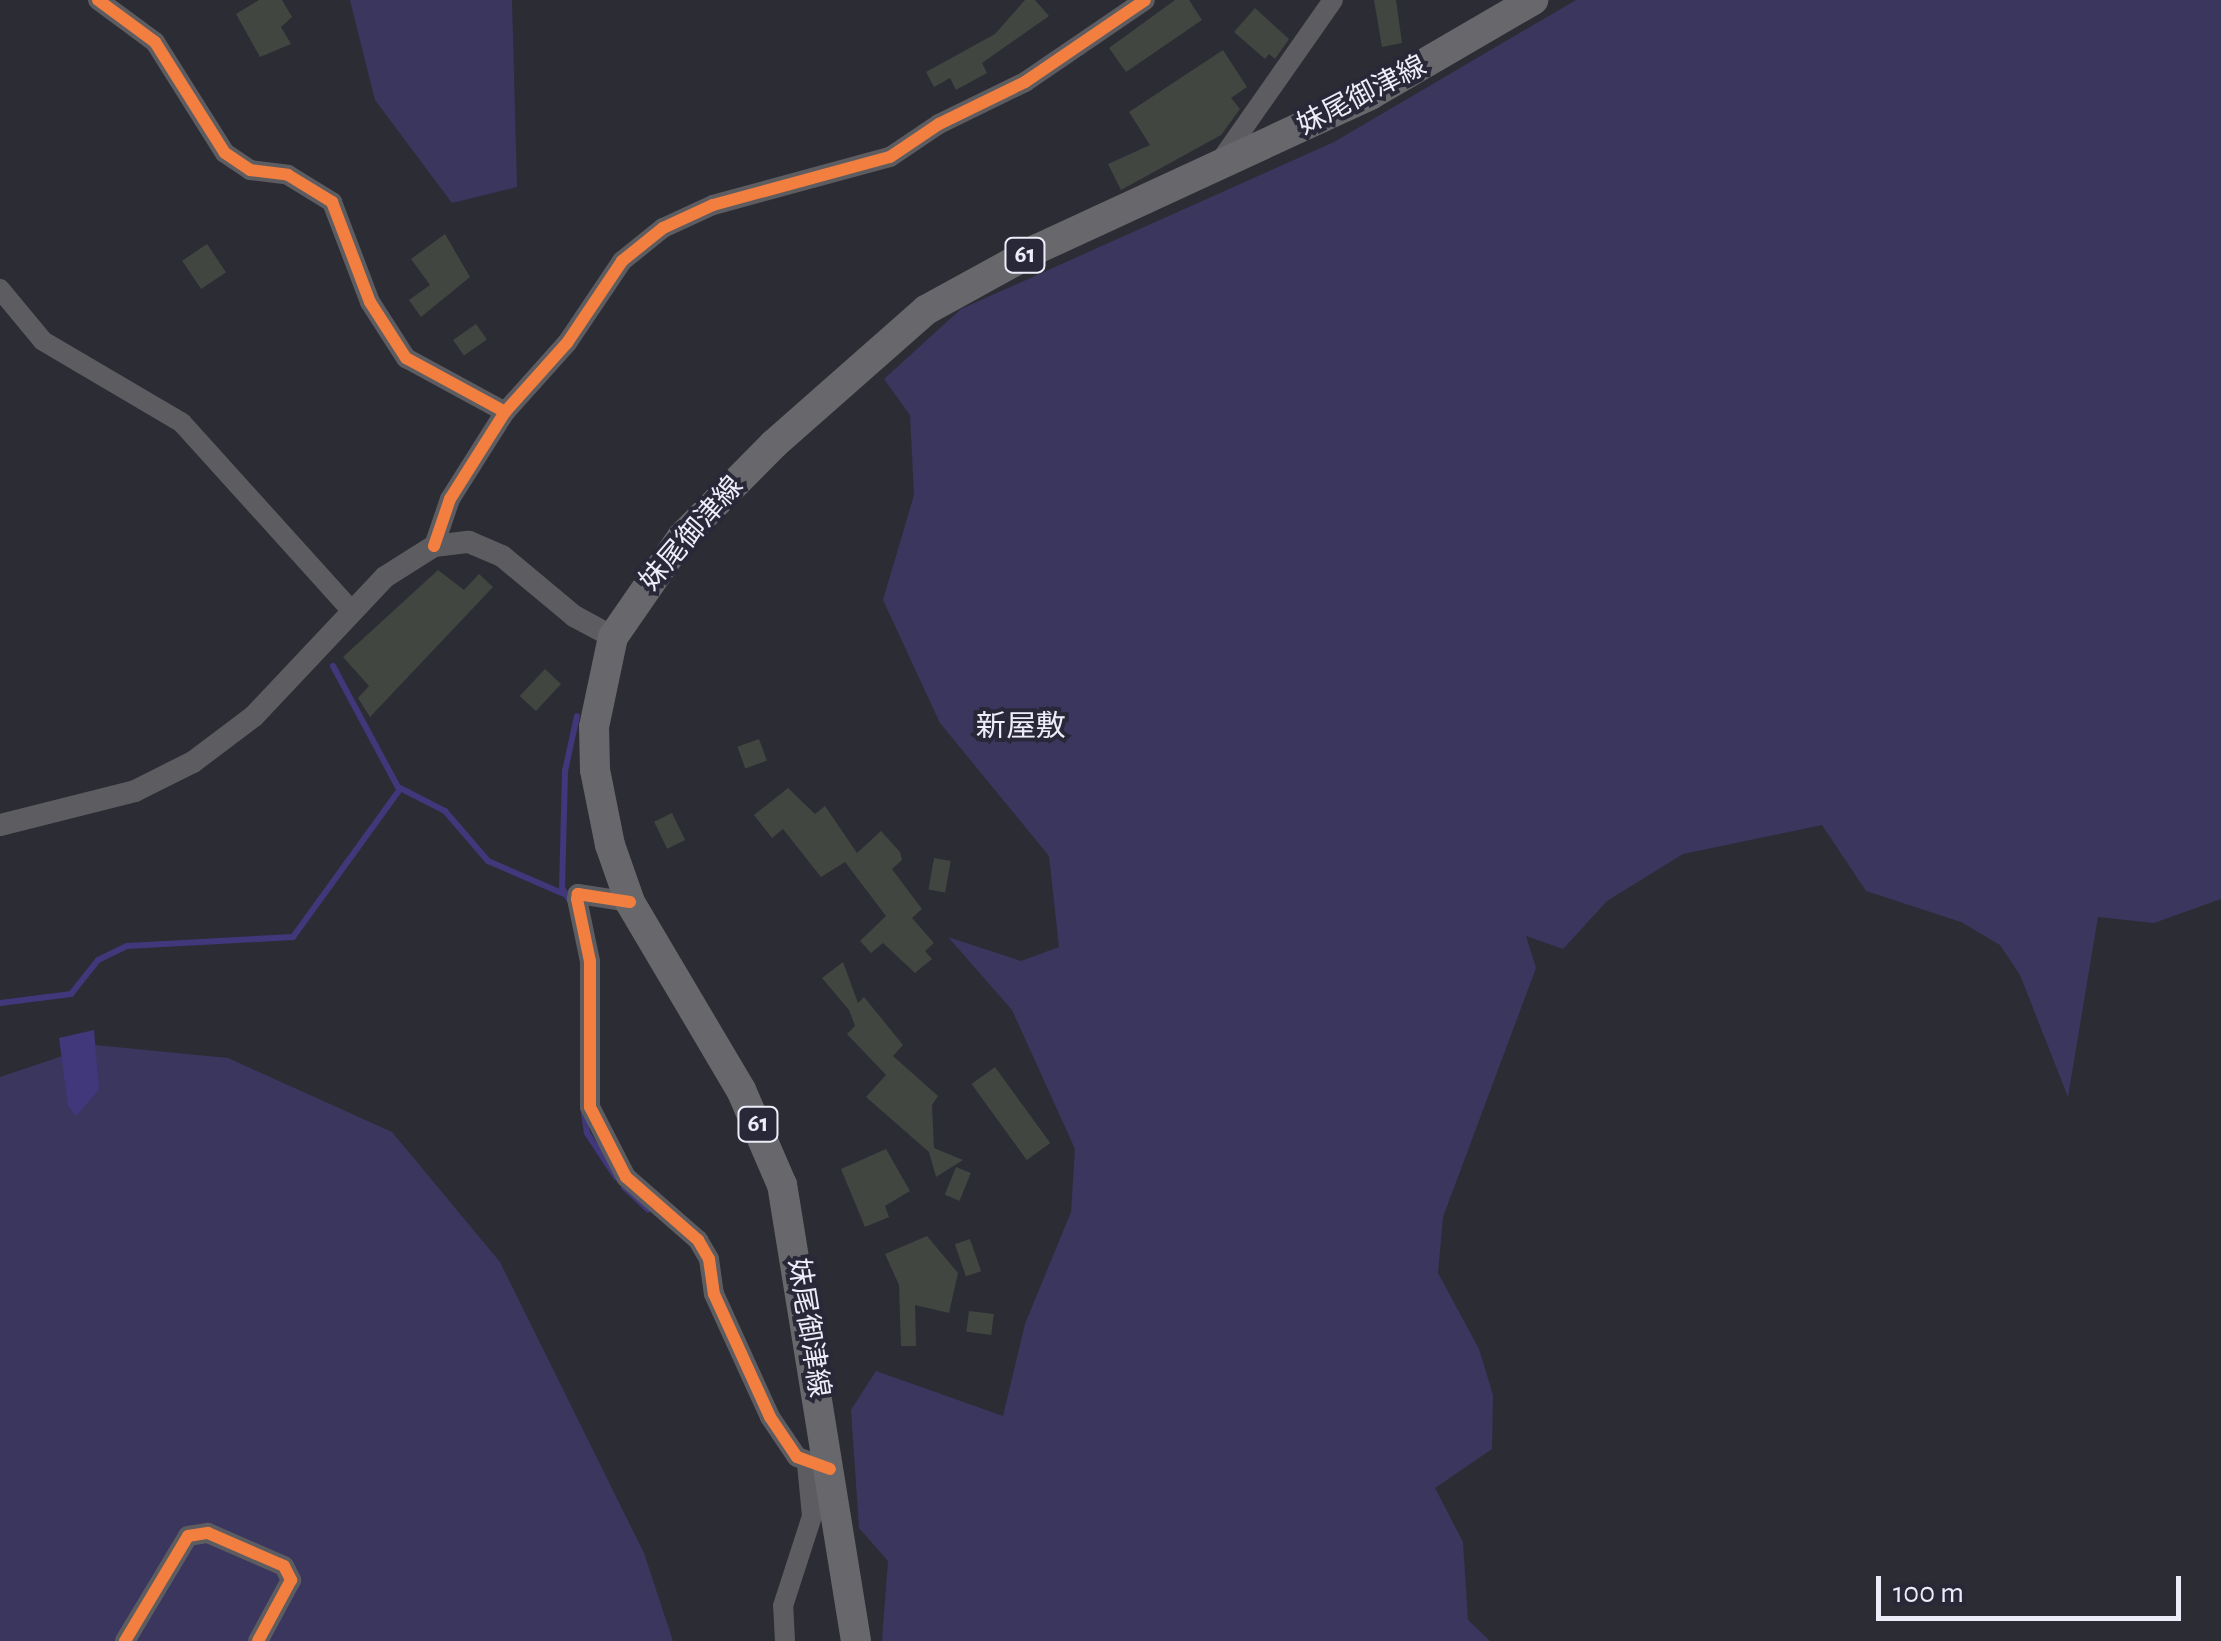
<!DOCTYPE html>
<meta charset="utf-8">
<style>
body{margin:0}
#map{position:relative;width:2221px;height:1641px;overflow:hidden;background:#2c2c35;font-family:"Alegreya Sans","Noto Sans JP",sans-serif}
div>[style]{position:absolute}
.green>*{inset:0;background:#3a365e}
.water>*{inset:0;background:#41377b}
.stream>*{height:6px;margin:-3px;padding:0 3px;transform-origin:3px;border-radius:3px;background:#41377b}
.building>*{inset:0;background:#414640;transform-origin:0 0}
.minor>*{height:20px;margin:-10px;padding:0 10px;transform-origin:10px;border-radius:10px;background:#5d5d61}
.tertiary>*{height:22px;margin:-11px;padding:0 11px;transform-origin:11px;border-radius:11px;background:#5d5d61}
.primary>*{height:30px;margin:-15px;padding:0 15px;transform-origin:15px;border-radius:15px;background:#68686c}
.cycleway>*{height:12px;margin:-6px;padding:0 6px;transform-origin:6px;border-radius:6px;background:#f27e40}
span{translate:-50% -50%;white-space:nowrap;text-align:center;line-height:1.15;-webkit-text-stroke:8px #292839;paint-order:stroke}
.shield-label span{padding:2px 8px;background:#292839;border:2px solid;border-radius:8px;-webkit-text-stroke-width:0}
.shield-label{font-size:25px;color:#ededf9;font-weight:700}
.street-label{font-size:28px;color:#ededf9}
.neighbourhood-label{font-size:30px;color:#ededf9}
.scale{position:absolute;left:1876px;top:1576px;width:305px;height:45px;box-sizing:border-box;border:5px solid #ededf9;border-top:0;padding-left:12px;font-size:30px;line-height:35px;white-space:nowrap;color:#ededf9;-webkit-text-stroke:8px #292839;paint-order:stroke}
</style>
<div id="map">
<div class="green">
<i style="clip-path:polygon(350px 0,512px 0,517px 187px,452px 203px,375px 100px)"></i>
<i style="clip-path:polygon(1576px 0,2221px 0,2221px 899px,2154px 923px,2098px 917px,2068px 1097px,2020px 975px,2000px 945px,1961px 922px,1866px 891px,1822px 825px,1683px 854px,1607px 901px,1563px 949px,1526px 936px,1536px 968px,1443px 1217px,1438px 1273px,1479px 1349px,1493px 1395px,1492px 1449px,1435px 1488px,1463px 1542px,1468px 1620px,1490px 1641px,882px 1641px,888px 1561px,859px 1528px,851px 1410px,876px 1371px,1003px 1416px,1025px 1324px,1071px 1212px,1075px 1149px,1012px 1010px,948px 937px,1021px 961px,1059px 947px,1049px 856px,940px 723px,883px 600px,914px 495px,910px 415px,884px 379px,961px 309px,1334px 142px)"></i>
<i style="clip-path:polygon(95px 1045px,228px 1058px,392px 1132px,500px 1262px,644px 1553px,673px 1641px,0 1641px,0 1077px)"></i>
</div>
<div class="water">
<i style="clip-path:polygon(94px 1030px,99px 1090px,76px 1116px,68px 1106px,59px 1038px)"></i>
</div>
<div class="stream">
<i style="left:333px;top:666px;width:137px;rotate:61.8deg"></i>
<i style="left:398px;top:787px;width:53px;rotate:27.1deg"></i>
<i style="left:445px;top:811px;width:66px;rotate:49.3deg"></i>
<i style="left:488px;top:861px;width:83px;rotate:23.5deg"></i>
<i style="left:572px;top:904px;width:19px;rotate:-122deg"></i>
<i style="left:562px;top:888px;width:117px;rotate:-88.5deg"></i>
<i style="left:565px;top:771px;width:56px;rotate:-77.7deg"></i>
<i style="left:0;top:1003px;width:72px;rotate:-7.2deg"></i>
<i style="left:71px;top:994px;width:43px;rotate:-51.5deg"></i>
<i style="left:98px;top:960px;width:32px;rotate:-26deg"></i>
<i style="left:127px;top:946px;width:166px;rotate:-3.1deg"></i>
<i style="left:293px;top:937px;width:183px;rotate:-54.1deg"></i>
<i style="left:584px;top:1114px;width:19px;rotate:81deg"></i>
<i style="left:587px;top:1133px;width:53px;rotate:56.6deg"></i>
<i style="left:624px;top:1187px;width:33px;rotate:43deg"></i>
</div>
<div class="building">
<i style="clip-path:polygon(259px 0,282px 0,292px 17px,281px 27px,291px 44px,260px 57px,236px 14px)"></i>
<i style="clip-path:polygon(1025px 0,1035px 0,1049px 16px,982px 63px,987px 73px,956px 90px,950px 78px,934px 87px,926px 72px,995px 34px)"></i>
<i style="clip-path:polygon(1175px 0,1189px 0,1202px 20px,1126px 72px,1109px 48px)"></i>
<i style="clip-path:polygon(1374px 0,1396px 0,1402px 43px,1382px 47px)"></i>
<i style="clip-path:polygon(1255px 8px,1289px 39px,1275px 59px,1269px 54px,1265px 59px,1234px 32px)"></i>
<i style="clip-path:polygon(1223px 50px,1247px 87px,1231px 98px,1240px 109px,1221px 135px,1121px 190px,1108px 164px,1150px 145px,1129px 112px)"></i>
<i style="clip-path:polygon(445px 234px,470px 277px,421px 317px,409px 300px,430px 285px,411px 259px)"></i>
<i style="left:207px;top:244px;width:34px;height:30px;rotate:56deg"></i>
<i style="left:476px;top:324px;width:19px;height:28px;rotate:55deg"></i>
<i style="clip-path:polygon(438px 570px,464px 590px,479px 574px,493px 587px,370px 717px,358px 698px,369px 686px,343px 657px)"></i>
<i style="left:545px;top:669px;width:22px;height:37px;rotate:43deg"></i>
<i style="left:759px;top:739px;width:23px;height:23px;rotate:70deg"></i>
<i style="clip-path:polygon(788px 788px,815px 814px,825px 806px,857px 853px,881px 831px,900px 852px,902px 860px,892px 869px,922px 909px,912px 918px,934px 943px,925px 951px,932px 959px,915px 973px,883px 943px,871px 953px,860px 941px,886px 916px,845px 862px,821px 877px,783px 829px,772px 838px,754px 815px)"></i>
<i style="left:672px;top:813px;width:30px;height:20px;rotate:64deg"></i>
<i style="left:934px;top:858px;width:17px;height:32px;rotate:10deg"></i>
<i style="clip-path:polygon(843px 962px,858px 1003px,864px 997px,903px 1045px,893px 1056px,938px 1096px,932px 1105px,934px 1148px,963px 1160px,936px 1177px,929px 1152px,866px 1097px,886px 1075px,847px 1034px,855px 1026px,849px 1010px,822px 978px)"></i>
<i style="left:995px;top:1067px;width:94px;height:29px;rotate:54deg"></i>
<i style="clip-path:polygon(886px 1149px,910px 1191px,885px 1206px,889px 1217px,865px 1227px,841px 1169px)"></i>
<i style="left:956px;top:1167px;width:16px;height:30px;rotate:22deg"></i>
<i style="clip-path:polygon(927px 1236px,958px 1273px,949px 1313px,915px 1305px,916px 1346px,901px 1346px,899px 1285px,885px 1254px)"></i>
<i style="left:970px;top:1239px;width:34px;height:16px;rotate:71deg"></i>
<i style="left:969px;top:1311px;width:25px;height:21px;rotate:7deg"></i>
</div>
<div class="minor">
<i style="left:98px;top:0;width:71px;rotate:36.4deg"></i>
<i style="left:155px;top:42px;width:131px;rotate:57.8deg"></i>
<i style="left:225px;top:153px;width:30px;rotate:34deg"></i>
<i style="left:250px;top:170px;width:38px;rotate:7deg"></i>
<i style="left:288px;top:175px;width:52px;rotate:31.5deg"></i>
<i style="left:332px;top:202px;width:107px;rotate:69.2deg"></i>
<i style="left:370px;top:302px;width:67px;rotate:57.3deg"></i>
<i style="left:406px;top:358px;width:113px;rotate:28.6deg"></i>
<i style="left:1221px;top:160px;width:195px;rotate:-55deg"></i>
<i style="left:0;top:289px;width:67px;rotate:50.4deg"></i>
<i style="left:43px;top:341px;width:161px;rotate:30.5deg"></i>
<i style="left:182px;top:423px;width:252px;rotate:47.9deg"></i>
<i style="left:434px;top:546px;width:50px;rotate:-71.2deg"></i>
<i style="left:450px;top:499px;width:103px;rotate:-57.7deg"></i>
<i style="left:505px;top:412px;width:93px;rotate:-48.1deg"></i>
<i style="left:567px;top:343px;width:99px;rotate:-56.1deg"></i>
<i style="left:622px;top:261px;width:53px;rotate:-38.8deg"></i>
<i style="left:663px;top:228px;width:55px;rotate:-24.7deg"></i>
<i style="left:713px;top:205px;width:183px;rotate:-15.2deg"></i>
<i style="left:890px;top:157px;width:59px;rotate:-34deg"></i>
<i style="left:939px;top:124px;width:96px;rotate:-26deg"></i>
<i style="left:1025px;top:82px;width:145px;rotate:-34.3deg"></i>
<i style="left:630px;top:902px;width:53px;rotate:-171.3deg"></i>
<i style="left:578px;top:894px;width:5px;rotate:101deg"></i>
<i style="left:577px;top:899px;width:63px;rotate:78.2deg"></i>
<i style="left:590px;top:961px;width:146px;rotate:90deg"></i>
<i style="left:590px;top:1107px;width:79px;rotate:62.8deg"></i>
<i style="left:626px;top:1177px;width:96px;rotate:41.2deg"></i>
<i style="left:698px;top:1240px;width:22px;rotate:60deg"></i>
<i style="left:709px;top:1259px;width:35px;rotate:82deg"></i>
<i style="left:714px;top:1294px;width:135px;rotate:65.5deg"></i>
<i style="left:770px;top:1417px;width:48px;rotate:56deg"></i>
<i style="left:797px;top:1457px;width:35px;rotate:20deg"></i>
<i style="left:125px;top:1641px;width:122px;rotate:-59deg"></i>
<i style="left:188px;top:1536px;width:20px;rotate:-9deg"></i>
<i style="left:208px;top:1533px;width:83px;rotate:23.5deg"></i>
<i style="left:284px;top:1566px;width:16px;rotate:63deg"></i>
<i style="left:291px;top:1580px;width:69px;rotate:118.4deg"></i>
<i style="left:785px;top:1641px;width:35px;rotate:-93deg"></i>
<i style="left:783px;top:1606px;width:95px;rotate:-72.1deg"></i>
<i style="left:812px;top:1516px;width:52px;rotate:-95.5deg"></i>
</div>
<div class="tertiary">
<i style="left:0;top:825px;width:139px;rotate:-14.1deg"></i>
<i style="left:135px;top:791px;width:65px;rotate:-26.6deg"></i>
<i style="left:193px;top:762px;width:76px;rotate:-37deg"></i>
<i style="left:254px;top:716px;width:191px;rotate:-46.7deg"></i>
<i style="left:385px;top:577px;width:58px;rotate:-32.3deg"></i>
<i style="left:434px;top:546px;width:35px;rotate:-7deg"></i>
<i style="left:469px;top:542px;width:36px;rotate:23deg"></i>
<i style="left:502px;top:556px;width:94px;rotate:39.8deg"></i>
<i style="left:574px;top:616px;width:44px;rotate:28.3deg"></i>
</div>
<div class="primary">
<i style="left:856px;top:1641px;width:462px;rotate:-99.2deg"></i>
<i style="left:782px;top:1185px;width:103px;rotate:-113.3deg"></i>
<i style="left:741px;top:1090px;width:218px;rotate:-120.6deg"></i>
<i style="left:630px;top:902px;width:60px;rotate:-109.3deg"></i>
<i style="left:610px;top:845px;width:76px;rotate:-101.3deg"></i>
<i style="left:595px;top:770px;width:43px;rotate:-91.3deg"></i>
<i style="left:594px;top:727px;width:92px;rotate:-78.1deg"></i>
<i style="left:613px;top:637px;width:121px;rotate:-55.4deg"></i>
<i style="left:682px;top:537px;width:131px;rotate:-45.3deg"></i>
<i style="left:774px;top:444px;width:203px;rotate:-41.4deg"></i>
<i style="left:926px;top:310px;width:127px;rotate:-28.8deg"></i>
<i style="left:1037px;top:249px;width:367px;rotate:-24.8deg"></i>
<i style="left:1370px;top:95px;width:189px;rotate:-30.2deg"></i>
</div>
<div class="cycleway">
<i style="left:98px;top:0;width:71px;rotate:36.4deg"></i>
<i style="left:155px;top:42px;width:131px;rotate:57.8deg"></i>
<i style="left:225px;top:153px;width:30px;rotate:34deg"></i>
<i style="left:250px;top:170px;width:38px;rotate:7deg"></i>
<i style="left:288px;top:175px;width:52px;rotate:31.5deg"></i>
<i style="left:332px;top:202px;width:107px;rotate:69.2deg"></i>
<i style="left:370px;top:302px;width:67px;rotate:57.3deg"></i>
<i style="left:406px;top:358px;width:113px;rotate:28.6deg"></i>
<i style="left:434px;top:546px;width:50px;rotate:-71.2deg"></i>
<i style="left:450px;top:499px;width:103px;rotate:-57.7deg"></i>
<i style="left:505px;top:412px;width:93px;rotate:-48.1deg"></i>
<i style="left:567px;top:343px;width:99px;rotate:-56.1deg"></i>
<i style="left:622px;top:261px;width:53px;rotate:-38.8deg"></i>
<i style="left:663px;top:228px;width:55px;rotate:-24.7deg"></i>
<i style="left:713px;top:205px;width:183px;rotate:-15.2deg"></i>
<i style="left:890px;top:157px;width:59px;rotate:-34deg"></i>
<i style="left:939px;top:124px;width:96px;rotate:-26deg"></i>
<i style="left:1025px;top:82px;width:145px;rotate:-34.3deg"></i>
<i style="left:630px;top:902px;width:53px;rotate:-171.3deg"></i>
<i style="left:578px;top:894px;width:5px;rotate:101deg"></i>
<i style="left:577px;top:899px;width:63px;rotate:78.2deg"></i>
<i style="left:590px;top:961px;width:146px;rotate:90deg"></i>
<i style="left:590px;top:1107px;width:79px;rotate:62.8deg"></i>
<i style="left:626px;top:1177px;width:96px;rotate:41.2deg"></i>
<i style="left:698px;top:1240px;width:22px;rotate:60deg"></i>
<i style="left:709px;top:1259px;width:35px;rotate:82deg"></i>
<i style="left:714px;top:1294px;width:135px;rotate:65.5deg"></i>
<i style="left:770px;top:1417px;width:48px;rotate:56deg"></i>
<i style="left:797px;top:1457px;width:35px;rotate:20deg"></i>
<i style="left:125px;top:1641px;width:122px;rotate:-59deg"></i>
<i style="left:188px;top:1536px;width:20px;rotate:-9deg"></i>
<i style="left:208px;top:1533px;width:83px;rotate:23.5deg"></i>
<i style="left:284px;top:1566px;width:16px;rotate:63deg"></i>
<i style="left:291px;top:1580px;width:69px;rotate:118.4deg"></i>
</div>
<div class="shield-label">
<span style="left:1025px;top:255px">61</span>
<span style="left:758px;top:1124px">61</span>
</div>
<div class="street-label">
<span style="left:1362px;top:96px;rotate:-27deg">妹尾御津線</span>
<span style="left:692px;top:534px;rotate:-49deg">妹尾御津線</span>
<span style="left:808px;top:1328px;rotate:81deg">妹尾御津線</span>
</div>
<div class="neighbourhood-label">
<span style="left:1021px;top:727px">新屋敷</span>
</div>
<div class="scale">100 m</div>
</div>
